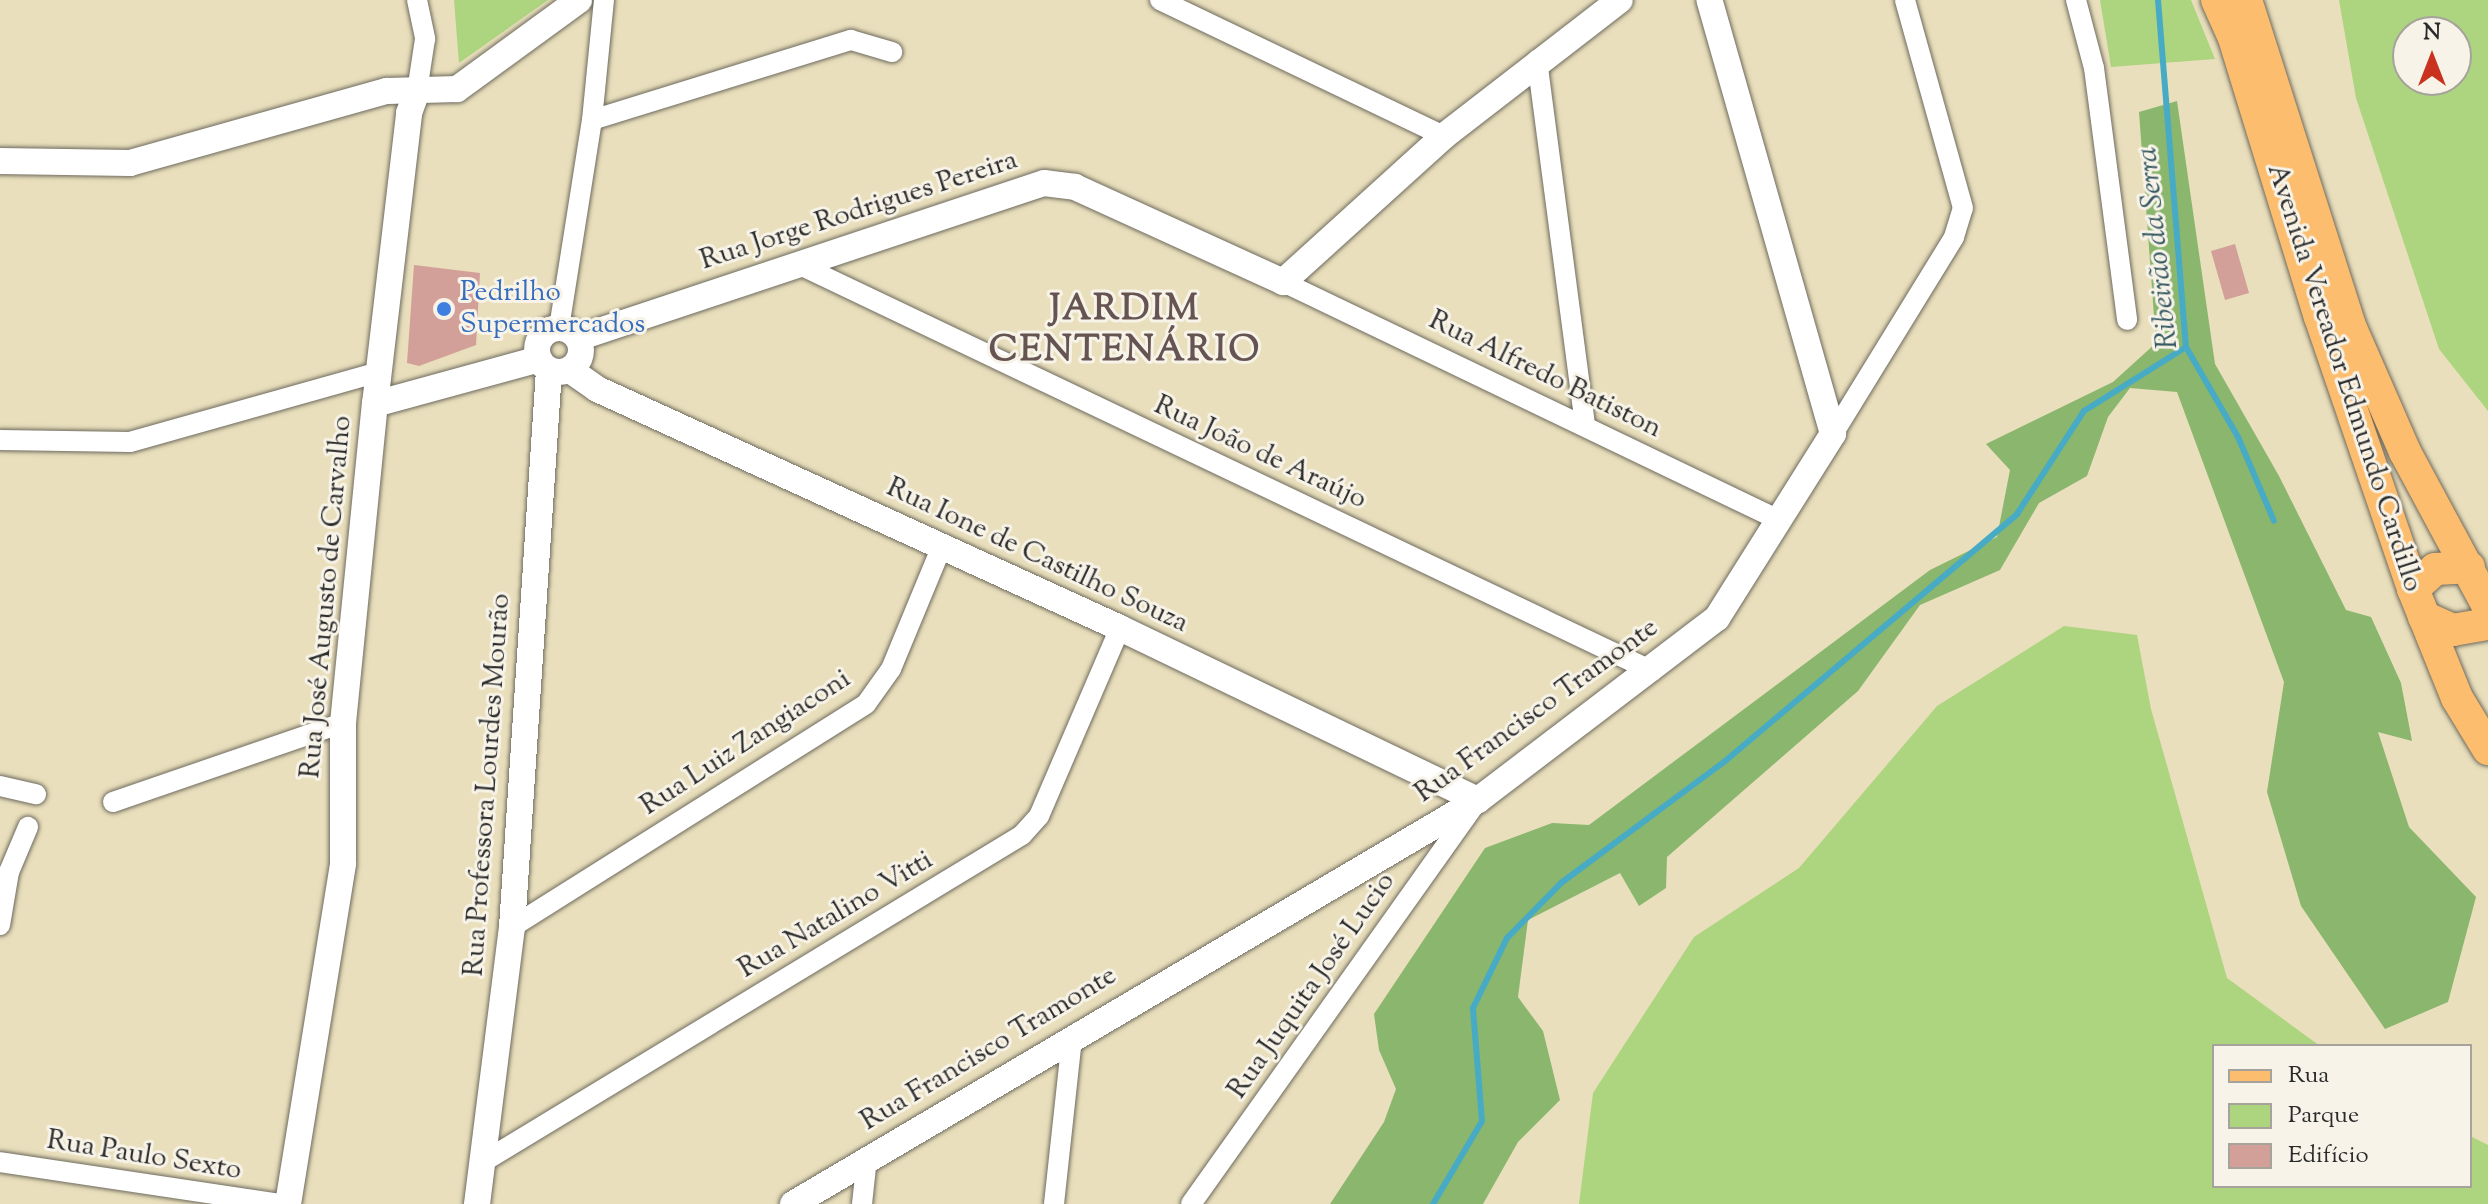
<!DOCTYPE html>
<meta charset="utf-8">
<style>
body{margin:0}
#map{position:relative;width:2488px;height:1204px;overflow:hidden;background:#e9dfbc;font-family:"Sorts Mill Goudy",serif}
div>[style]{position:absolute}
.green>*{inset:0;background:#add47e}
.forest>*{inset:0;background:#8ab66d}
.stream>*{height:6px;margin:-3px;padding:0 3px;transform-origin:3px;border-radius:3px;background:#47abc6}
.building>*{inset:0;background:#d2a099;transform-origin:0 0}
.roads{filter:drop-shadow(0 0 2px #6e6a5e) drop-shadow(0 0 2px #6e6a5e)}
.minor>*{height:20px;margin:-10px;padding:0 10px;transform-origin:10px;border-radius:10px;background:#fff}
.tertiary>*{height:26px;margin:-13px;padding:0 13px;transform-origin:13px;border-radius:13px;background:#fff}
.tertiary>.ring{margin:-13px;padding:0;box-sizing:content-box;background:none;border:26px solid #fff;border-radius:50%}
.primary>*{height:32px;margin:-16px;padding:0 16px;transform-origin:16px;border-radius:16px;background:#fcbd6e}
.dots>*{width:22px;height:22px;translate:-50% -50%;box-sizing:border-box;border:4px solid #f7f3e8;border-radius:50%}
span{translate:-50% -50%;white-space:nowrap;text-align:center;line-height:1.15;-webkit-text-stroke:6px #f7f3e8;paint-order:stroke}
.street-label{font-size:28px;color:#2b2b2b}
.shop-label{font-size:28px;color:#366cbe}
.left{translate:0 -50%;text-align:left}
.water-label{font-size:30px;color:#355861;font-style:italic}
.district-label{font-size:36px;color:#655452;font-weight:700;letter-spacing:2px}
.legend{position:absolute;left:2212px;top:1044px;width:260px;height:144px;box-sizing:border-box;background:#f7f3e8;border:2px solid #a5a39c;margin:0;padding:10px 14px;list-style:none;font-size:24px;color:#2b2b2b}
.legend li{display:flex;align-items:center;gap:16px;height:40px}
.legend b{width:40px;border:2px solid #a5a39c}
.north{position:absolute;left:2392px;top:16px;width:80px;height:80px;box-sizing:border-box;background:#f7f3e8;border:2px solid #a5a39c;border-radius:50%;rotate:0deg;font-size:22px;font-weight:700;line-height:32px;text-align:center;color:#2b2b2b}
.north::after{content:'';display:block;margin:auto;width:28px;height:36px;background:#c8321e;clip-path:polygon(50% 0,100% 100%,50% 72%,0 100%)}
</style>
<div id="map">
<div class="green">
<i style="clip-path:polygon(454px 0,548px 0,459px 63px)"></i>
<i style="clip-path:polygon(2100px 0,2191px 0,2215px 59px,2111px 67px)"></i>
<i style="clip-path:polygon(evenodd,2339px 0,2488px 0,2488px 411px,2439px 349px,2356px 98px,2339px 0,2456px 32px,2456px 80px,2408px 80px,2408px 32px,2456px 32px)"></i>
<i style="clip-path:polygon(2064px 626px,2137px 635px,2151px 709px,2227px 978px,2320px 1046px,2214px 1046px,2214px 1186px,2470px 1186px,2470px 1136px,2488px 1145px,2488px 1204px,1579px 1204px,1593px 1093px,1694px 937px,1799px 868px,1937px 706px)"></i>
</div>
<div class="forest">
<i style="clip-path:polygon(2177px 101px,2215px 364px,2279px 476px,2346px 610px,2371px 617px,2401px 683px,2412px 741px,2378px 732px,2409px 827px,2476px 897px,2448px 1002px,2385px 1029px,2301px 906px,2267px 792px,2284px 682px,2177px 392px,2130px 388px,2108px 417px,2087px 476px,2039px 503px,2000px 570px,1920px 605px,1858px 691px,1667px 857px,1666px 888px,1639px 906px,1620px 873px,1528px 920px,1518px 997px,1543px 1031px,1560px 1100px,1518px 1142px,1483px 1204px,1330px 1204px,1384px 1122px,1396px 1089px,1379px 1050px,1374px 1014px,1485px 848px,1552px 823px,1589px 825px,1930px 570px,1997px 537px,2010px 470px,1986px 444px,2113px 382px,2156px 343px,2139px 112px)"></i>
</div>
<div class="stream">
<i style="left:2158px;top:0;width:348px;rotate:85.4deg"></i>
<i style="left:2186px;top:347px;width:104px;rotate:60deg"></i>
<i style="left:2238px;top:437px;width:91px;rotate:66.8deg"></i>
<i style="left:1433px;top:1204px;width:96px;rotate:-59.4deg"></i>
<i style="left:1482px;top:1121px;width:113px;rotate:-94.6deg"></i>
<i style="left:1473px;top:1008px;width:78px;rotate:-64.1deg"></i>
<i style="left:1507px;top:938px;width:77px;rotate:-45.5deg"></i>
<i style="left:1561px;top:883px;width:203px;rotate:-36.6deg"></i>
<i style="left:1724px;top:762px;width:384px;rotate:-40.2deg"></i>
<i style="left:2017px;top:514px;width:123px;rotate:-57deg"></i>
<i style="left:2084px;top:411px;width:120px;rotate:-32.1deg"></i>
</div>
<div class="building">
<i style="left:2235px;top:244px;width:51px;height:25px;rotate:74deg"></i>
<i style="clip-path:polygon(414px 265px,480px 273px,476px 345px,419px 366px,407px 363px)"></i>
</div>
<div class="roads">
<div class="minor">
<i style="left:417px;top:0;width:40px;rotate:78deg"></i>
<i style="left:425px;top:39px;width:53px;rotate:98.7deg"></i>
<i style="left:1160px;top:0;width:315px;rotate:25.6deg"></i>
<i style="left:2076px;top:0;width:70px;rotate:75.2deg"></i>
<i style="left:2094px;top:68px;width:254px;rotate:82.5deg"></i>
<i style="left:1537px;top:60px;width:368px;rotate:82.5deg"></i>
<i style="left:592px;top:120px;width:271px;rotate:-17.2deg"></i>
<i style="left:851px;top:40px;width:43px;rotate:16.3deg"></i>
<i style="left:800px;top:265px;width:944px;rotate:25.48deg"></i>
<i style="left:1283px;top:282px;width:552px;rotate:25.64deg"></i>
<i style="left:559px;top:328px;width:211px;rotate:-81deg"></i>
<i style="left:592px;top:120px;width:121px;rotate:-84.3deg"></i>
<i style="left:1833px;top:434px;width:231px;rotate:-58.4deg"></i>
<i style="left:1954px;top:237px;width:30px;rotate:-73deg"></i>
<i style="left:1963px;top:208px;width:216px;rotate:-105.6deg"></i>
<i style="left:0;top:440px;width:130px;rotate:0.9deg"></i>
<i style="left:130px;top:442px;width:259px;rotate:-15.7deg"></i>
<i style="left:0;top:786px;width:37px;rotate:13deg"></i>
<i style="left:113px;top:802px;width:243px;rotate:-19deg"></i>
<i style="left:0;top:925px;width:54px;rotate:-80.4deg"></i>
<i style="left:9px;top:872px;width:49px;rotate:-67.1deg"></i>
<i style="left:512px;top:927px;width:418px;rotate:-32.2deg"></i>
<i style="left:866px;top:704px;width:43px;rotate:-54.5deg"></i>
<i style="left:891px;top:669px;width:133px;rotate:-67.5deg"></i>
<i style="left:0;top:1162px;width:283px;rotate:8.5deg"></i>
<i style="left:483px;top:1162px;width:630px;rotate:-31.24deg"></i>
<i style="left:1022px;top:835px;width:25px;rotate:-48deg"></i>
<i style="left:1039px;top:816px;width:205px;rotate:-66.7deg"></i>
<i style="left:862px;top:1204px;width:46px;rotate:-83.8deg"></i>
<i style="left:1054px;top:1204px;width:168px;rotate:-83.8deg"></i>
<i style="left:1191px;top:1204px;width:488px;rotate:-54.6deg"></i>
</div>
<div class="tertiary">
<i style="left:0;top:161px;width:130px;rotate:0.9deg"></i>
<i style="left:130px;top:163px;width:267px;rotate:-15.7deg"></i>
<i style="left:387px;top:91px;width:70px;rotate:-1.6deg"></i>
<i style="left:457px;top:89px;width:151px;rotate:-36.1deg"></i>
<i class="ring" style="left:537px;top:328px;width:18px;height:18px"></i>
<i style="left:578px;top:338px;width:491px;rotate:-18.4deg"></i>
<i style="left:1044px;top:183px;width:31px;rotate:7deg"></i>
<i style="left:1075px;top:187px;width:229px;rotate:24.5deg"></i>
<i style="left:1283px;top:282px;width:217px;rotate:-42.2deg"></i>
<i style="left:1444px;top:136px;width:222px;rotate:-37.7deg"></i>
<i style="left:570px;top:370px;width:33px;rotate:35deg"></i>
<i style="left:597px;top:389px;width:575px;rotate:24.56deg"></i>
<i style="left:1120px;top:628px;width:397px;rotate:25.7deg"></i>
<i style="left:375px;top:404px;width:170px;rotate:-15.3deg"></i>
<i style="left:288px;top:1204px;width:345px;rotate:-80.8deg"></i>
<i style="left:343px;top:863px;width:140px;rotate:-90deg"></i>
<i style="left:343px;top:723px;width:321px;rotate:-84.3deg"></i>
<i style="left:375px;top:404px;width:293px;rotate:-83.3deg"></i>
<i style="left:409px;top:113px;width:23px;rotate:-70deg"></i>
<i style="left:477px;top:1204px;width:279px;rotate:-82.8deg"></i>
<i style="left:512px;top:927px;width:558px;rotate:-86.2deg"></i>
<i style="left:793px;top:1204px;width:795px;rotate:-30.53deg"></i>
<i style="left:1478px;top:800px;width:300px;rotate:-37.3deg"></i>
<i style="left:1717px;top:618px;width:218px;rotate:-57.8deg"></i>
<i style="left:1833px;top:434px;width:451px;rotate:-105.9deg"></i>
</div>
<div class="primary">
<i style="left:2217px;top:0;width:42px;rotate:65.9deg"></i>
<i style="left:2234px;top:38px;width:292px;rotate:72.9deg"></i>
<i style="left:2320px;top:317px;width:287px;rotate:71.1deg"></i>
<i style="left:2413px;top:589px;width:118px;rotate:68deg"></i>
<i style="left:2457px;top:698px;width:60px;rotate:58.7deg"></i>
<i style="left:2246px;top:0;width:342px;rotate:72.3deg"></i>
<i style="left:2350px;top:326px;width:137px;rotate:66.4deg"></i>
<i style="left:2405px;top:452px;width:175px;rotate:61.7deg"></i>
<i style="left:2413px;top:589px;width:30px;rotate:-42deg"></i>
<i style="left:2435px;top:569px;width:34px;rotate:-3deg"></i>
<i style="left:2424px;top:617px;width:32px;rotate:24deg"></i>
<i style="left:2453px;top:630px;width:36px;rotate:-10deg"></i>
</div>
</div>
<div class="dots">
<i style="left:444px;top:309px;background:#3f7fe0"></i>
</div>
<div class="street-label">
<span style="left:859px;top:211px;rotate:-18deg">Rua Jorge Rodrigues Pereira</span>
<span style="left:1545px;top:375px;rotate:26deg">Rua Alfredo Batiston</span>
<span style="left:2344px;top:378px;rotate:72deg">Avenida Vereador Edmundo Cardillo</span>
<span style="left:1260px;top:453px;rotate:25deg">Rua João de Araújo</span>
<span style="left:1037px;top:556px;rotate:25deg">Rua Ione de Castilho Souza</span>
<span style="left:327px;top:597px;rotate:-85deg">Rua José Augusto de Carvalho</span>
<span style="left:1537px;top:711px;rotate:-36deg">Rua Francisco Tramonte</span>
<span style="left:746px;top:743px;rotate:-33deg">Rua Luiz Zangiaconi</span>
<span style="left:488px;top:785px;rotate:-86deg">Rua Professora Lourdes Mourão</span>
<span style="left:836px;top:915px;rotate:-31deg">Rua Natalino Vitti</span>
<span style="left:1312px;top:986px;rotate:-55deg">Rua Juquita José Lucio</span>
<span style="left:989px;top:1049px;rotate:-31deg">Rua Francisco Tramonte</span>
<span style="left:144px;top:1156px;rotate:9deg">Rua Paulo Sexto</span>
</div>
<div class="shop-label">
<span class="left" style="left:460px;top:309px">Pedrilho<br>Supermercados</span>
</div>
<div class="water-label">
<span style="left:2159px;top:248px;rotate:-96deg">Ribeirão da Serra</span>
</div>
<div class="district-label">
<span style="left:1125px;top:331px">JARDIM<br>CENTENÁRIO</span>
</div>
<ul class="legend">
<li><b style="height:10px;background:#fcbd6e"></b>Rua</li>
<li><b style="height:22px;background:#add47e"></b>Parque</li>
<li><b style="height:22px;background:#d2a099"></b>Edifício</li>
</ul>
<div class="north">N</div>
</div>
